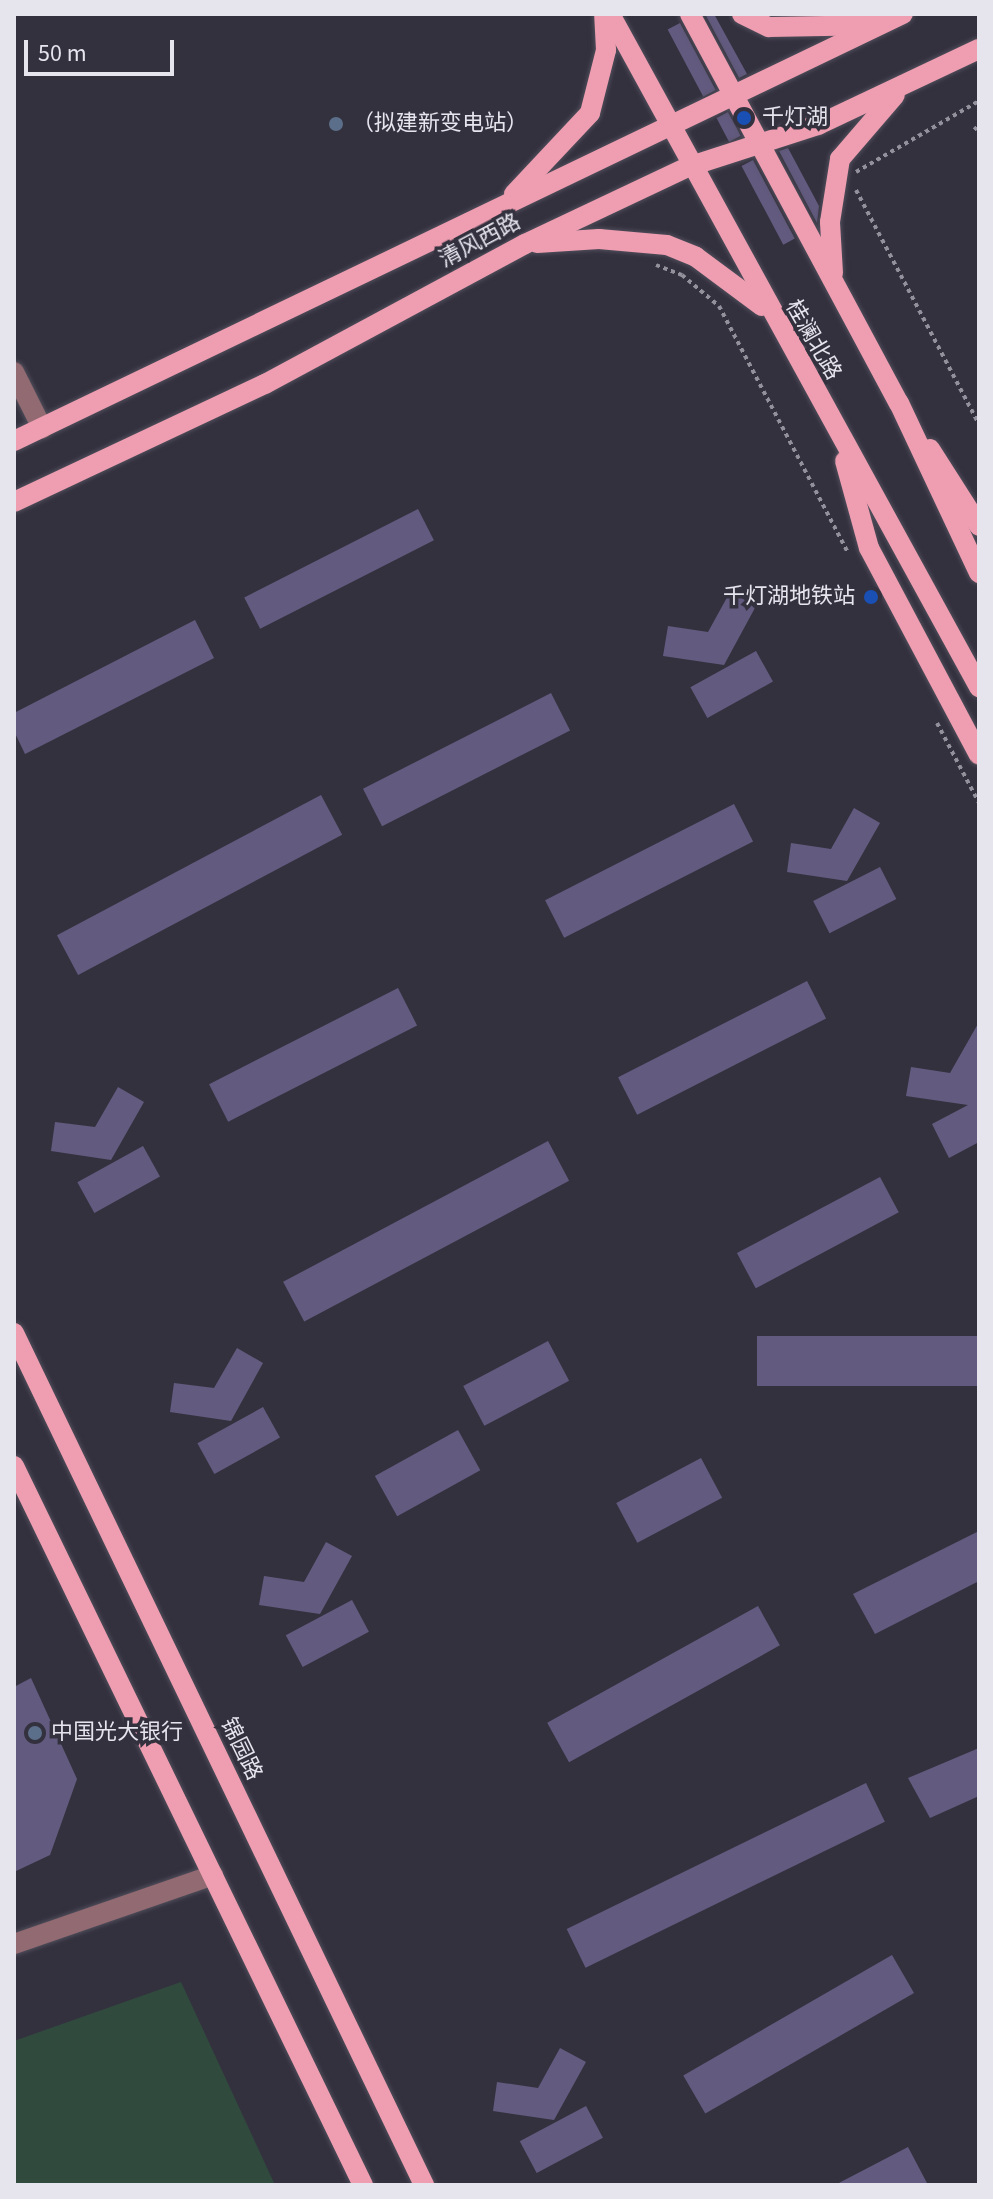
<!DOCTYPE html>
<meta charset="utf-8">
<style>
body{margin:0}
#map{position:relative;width:993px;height:2199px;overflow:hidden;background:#34313f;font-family:"Source Sans 3","Noto Sans SC",sans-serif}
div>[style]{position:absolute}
.green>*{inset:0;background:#304b3e}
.building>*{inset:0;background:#635b7f;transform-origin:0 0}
.path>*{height:4px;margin-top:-2px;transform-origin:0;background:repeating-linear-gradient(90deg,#93919c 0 4px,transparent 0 8px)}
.roads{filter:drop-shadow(0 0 2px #504e5b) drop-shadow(0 0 2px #504e5b)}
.minor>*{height:20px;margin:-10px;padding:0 10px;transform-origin:10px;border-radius:10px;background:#926a72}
.major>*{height:20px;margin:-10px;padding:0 10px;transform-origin:10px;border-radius:10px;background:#ef9eb1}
.dots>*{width:22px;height:22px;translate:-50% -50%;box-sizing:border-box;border:4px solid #34313f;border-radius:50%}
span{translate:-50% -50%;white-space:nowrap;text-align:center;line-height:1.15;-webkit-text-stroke:7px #34313f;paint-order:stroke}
.poi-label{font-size:22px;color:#e6e5ee}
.left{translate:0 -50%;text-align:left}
.right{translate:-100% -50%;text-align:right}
.street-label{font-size:22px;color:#e6e5ee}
.frame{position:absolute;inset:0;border:16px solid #e6e5ee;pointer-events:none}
.scale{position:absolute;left:24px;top:40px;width:150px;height:36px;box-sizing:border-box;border:4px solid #e6e5ee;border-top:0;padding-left:10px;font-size:24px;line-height:28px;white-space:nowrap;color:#e6e5ee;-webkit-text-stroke:6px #34313f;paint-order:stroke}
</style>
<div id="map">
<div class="green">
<i style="clip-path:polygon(181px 1982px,275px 2185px,14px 2185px,14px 2041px)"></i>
</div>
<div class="building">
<i style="clip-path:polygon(705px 14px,714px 14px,747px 74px,739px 78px)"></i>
<i style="left:680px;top:23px;width:76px;height:14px;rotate:62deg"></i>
<i style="left:728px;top:112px;width:27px;height:13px;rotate:62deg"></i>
<i style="clip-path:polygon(788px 148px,819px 206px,817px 223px,779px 151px)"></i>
<i style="left:753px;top:160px;width:89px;height:13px;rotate:62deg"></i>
<i style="left:418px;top:509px;width:35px;height:195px;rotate:63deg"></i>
<i style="clip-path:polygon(730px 592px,756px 606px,724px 665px,663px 656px,668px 626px,708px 632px)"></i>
<i style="clip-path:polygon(195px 620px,214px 658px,25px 754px,14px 731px,14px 713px)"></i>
<i style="left:756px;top:651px;width:35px;height:75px;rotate:61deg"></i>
<i style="left:551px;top:693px;width:42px;height:211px;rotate:63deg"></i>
<i style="left:321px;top:795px;width:45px;height:299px;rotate:62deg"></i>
<i style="left:734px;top:804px;width:42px;height:212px;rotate:63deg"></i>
<i style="clip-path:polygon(854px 808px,880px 823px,847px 881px,787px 872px,791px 843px,831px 849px)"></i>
<i style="left:880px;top:867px;width:36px;height:75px;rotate:63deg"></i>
<i style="left:807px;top:981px;width:42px;height:212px;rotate:63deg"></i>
<i style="left:398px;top:988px;width:42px;height:212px;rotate:63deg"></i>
<i style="clip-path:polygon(979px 1022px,979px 1142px,949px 1158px,932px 1124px,968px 1105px,906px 1096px,911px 1067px,950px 1073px)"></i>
<i style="clip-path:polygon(118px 1087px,144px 1102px,111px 1160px,51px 1151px,55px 1122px,95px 1127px)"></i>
<i style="left:548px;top:1141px;width:45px;height:300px;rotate:62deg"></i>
<i style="left:143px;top:1146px;width:35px;height:75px;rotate:61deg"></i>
<i style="left:880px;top:1177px;width:40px;height:162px;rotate:62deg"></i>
<i style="left:979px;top:1336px;width:50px;height:222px;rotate:90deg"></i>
<i style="left:548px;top:1341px;width:45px;height:96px;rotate:62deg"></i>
<i style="clip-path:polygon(237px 1348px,263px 1363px,231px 1421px,170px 1412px,174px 1383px,214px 1388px)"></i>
<i style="left:263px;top:1407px;width:35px;height:75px;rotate:61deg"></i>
<i style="left:458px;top:1430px;width:46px;height:95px;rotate:61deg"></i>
<i style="left:701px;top:1458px;width:45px;height:96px;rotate:62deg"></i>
<i style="clip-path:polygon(979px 1531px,979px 1581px,875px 1634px,853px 1594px)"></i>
<i style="clip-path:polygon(326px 1542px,352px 1556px,320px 1614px,259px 1605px,264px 1576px,304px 1582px)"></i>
<i style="left:352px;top:1600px;width:36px;height:75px;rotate:62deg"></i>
<i style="left:758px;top:1606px;width:45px;height:241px;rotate:61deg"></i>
<i style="clip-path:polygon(31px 1678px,77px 1779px,50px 1855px,14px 1872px,14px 1687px)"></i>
<i style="clip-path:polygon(979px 1748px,979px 1796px,930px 1818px,908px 1778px)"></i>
<i style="left:866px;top:1783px;width:43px;height:333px;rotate:64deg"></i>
<i style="left:892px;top:1955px;width:44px;height:241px;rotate:60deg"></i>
<i style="clip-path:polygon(560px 2048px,586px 2062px,554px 2120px,493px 2111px,497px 2082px,538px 2088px)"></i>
<i style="left:586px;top:2106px;width:36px;height:75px;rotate:62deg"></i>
<i style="clip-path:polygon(908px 2147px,928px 2185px,835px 2185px)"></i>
</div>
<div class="path">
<i style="left:974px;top:130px;width:7px;rotate:-45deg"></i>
<i style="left:856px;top:172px;width:142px;rotate:-30deg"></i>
<i style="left:856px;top:190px;width:264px;rotate:62.3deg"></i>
<i style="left:656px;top:265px;width:28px;rotate:21deg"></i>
<i style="left:682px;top:275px;width:48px;rotate:40deg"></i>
<i style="left:719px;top:306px;width:279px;rotate:62.4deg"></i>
<i style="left:937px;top:723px;width:90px;rotate:62.3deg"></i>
</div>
<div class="roads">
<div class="minor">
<i style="left:14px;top:372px;width:63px;rotate:63.4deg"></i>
<i style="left:14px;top:1944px;width:211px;rotate:-19.1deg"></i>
</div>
<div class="major">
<i style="left:610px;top:14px;width:768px;rotate:61.26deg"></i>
<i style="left:690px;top:14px;width:442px;rotate:61.8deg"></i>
<i style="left:899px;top:403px;width:188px;rotate:64.8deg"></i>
<i style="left:742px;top:14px;width:30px;rotate:26deg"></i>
<i style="left:769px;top:27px;width:104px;rotate:-1.1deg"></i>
<i style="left:514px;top:194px;width:111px;rotate:-46.8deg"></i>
<i style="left:590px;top:113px;width:65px;rotate:-75.7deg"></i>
<i style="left:606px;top:50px;width:36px;rotate:-93deg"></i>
<i style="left:537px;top:243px;width:62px;rotate:-3.7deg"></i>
<i style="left:599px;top:239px;width:68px;rotate:5deg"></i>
<i style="left:667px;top:245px;width:31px;rotate:22deg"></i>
<i style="left:696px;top:257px;width:82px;rotate:36.6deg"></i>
<i style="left:833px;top:273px;width:51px;rotate:-93.4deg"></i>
<i style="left:830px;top:222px;width:64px;rotate:-81deg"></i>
<i style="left:840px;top:159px;width:84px;rotate:-49.3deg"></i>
<i style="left:14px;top:441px;width:986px;rotate:-25.66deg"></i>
<i style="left:930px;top:449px;width:91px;rotate:57.5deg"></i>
<i style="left:845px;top:461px;width:90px;rotate:74.6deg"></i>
<i style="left:869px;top:548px;width:234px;rotate:62deg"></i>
<i style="left:14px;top:502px;width:277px;rotate:-25.2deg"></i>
<i style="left:265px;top:384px;width:295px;rotate:-28.3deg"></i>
<i style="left:525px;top:244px;width:180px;rotate:-25.3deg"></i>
<i style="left:688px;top:167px;width:137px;rotate:-17.9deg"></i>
<i style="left:818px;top:125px;width:178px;rotate:-25.3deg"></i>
<i style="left:14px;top:1333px;width:946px;rotate:64.3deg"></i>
<i style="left:14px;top:1466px;width:799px;rotate:64.11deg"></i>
</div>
</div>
<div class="dots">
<i style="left:744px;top:118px;background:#1a4fb4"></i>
<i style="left:336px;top:124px;background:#5c6f8a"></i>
<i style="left:871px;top:597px;background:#1a4fb4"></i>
<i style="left:35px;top:1733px;background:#5c6f8a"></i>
</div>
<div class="poi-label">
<span class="left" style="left:762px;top:118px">千灯湖</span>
<span class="left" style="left:352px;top:124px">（拟建新变电站）</span>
<span class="right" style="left:855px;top:597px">千灯湖地铁站</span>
<span class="left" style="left:51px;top:1733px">中国光大银行</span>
</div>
<div class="street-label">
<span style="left:480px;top:241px;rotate:-28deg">清风西路</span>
<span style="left:813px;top:340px;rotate:60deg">桂澜北路</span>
<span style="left:241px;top:1749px;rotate:64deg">锦园路</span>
</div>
<div class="frame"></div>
<div class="scale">50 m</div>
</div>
